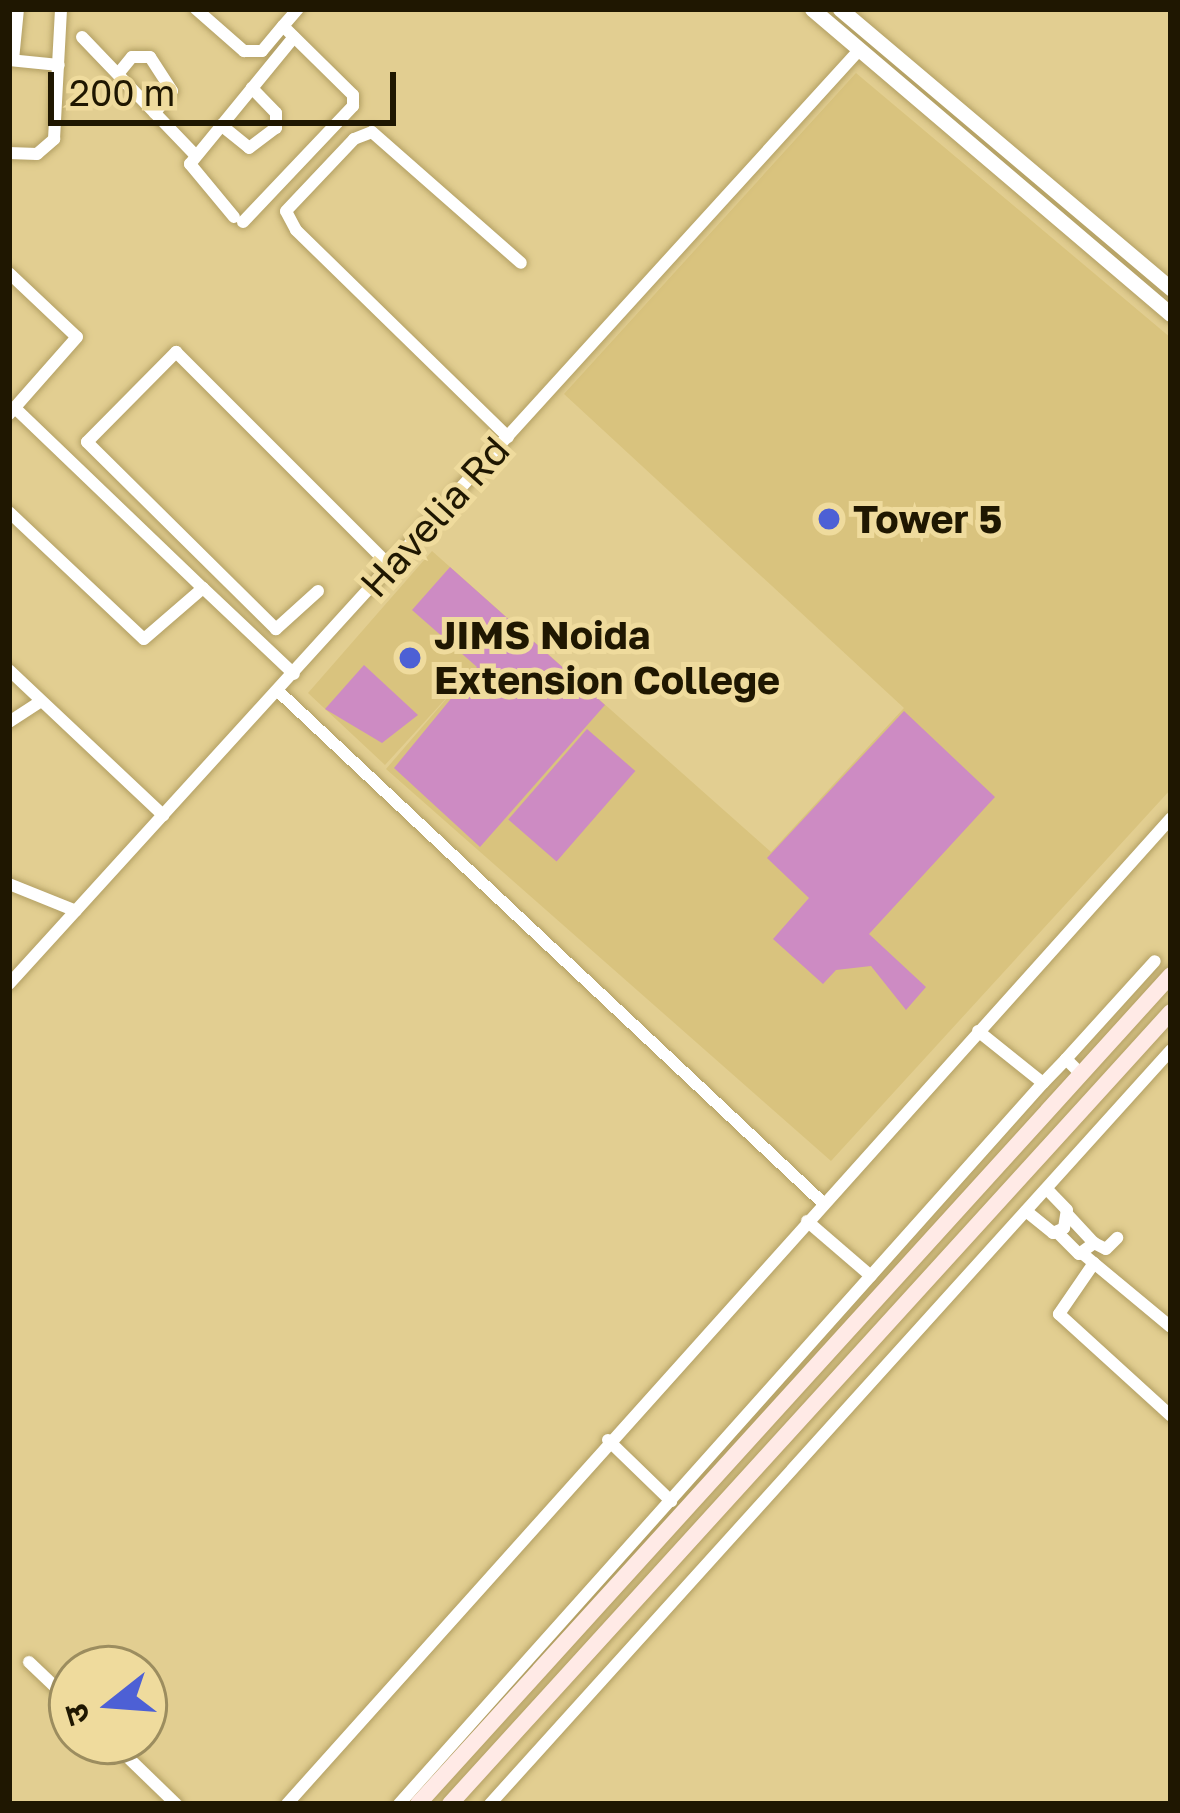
<!DOCTYPE html>
<meta charset="utf-8">
<style>
body{margin:0}
#map{position:relative;width:1180px;height:1813px;overflow:hidden;background:#e2ce91;font-family:"Golos Text","Noto Sans Devanagari",sans-serif}
div>[style]{position:absolute}
.built>*{inset:0;background:#d9c37e}
.green>*{inset:0;background:#cd8bc3;transform-origin:0 0}
.roads{filter:drop-shadow(0 0 3px #b29f63) drop-shadow(0 0 3px #b29f63)}
.minor>*{height:12px;margin:-6px;padding:0 6px;transform-origin:6px;border-radius:6px;background:#fff}
.tertiary>*{height:15px;margin:-7.5px;padding:0 7.5px;transform-origin:7.5px;border-radius:7.5px;background:#fff}
.secondary>*{height:16px;margin:-8px;padding:0 8px;transform-origin:8px;border-radius:8px;background:#ffeae6}
.dots>*{width:33px;height:33px;translate:-50% -50%;box-sizing:border-box;border:6px solid #efdb9d;border-radius:50%}
span{translate:-50% -50%;white-space:nowrap;text-align:center;line-height:1.15;-webkit-text-stroke:10px #efdb9d;paint-order:stroke}
.street-label{font-size:39px;color:#1f1701}
.poi-label{font-size:39px;color:#1f1701;font-weight:700}
.left{translate:0 -50%;text-align:left}
.frame{position:absolute;inset:0;border:12px solid #1f1701;pointer-events:none}
.north{position:absolute;left:48px;top:1645px;width:120px;height:120px;box-sizing:border-box;background:#efdb9d;border:3px solid #9c8d5f;border-radius:50%;rotate:253deg;font-size:33px;font-weight:700;line-height:48px;text-align:center;color:#1f1701}
.north::after{content:'';display:block;margin:auto;width:42px;height:54px;background:#4d60d5;clip-path:polygon(50% 0,100% 100%,50% 72%,0 100%)}
.scale{position:absolute;left:48px;top:72px;width:348px;height:54px;box-sizing:border-box;border:6px solid #1f1701;border-top:0;padding-left:15px;font-size:36px;line-height:42px;white-space:nowrap;color:#1f1701;-webkit-text-stroke:9px #efdb9d;paint-order:stroke}
</style>
<div id="map">
<div class="built">
<i style="clip-path:polygon(856px 73px,1171px 338px,1171px 789px,831px 1161px,386px 769px,460px 683px,385px 765px,308px 693px,432px 551px,771px 852px,904px 708px,564px 394px)"></i>
</div>
<div class="green">
<i style="clip-path:polygon(450px 567px,605px 705px,480px 847px,394px 768px,477px 667px,412px 610px)"></i>
<i style="clip-path:polygon(364px 665px,418px 715px,382px 743px,325px 709px)"></i>
<i style="clip-path:polygon(904px 711px,995px 797px,869px 934px,926px 987px,906px 1010px,871px 966px,836px 970px,823px 984px,773px 939px,809px 898px,767px 858px)"></i>
<i style="left:587px;top:729px;width:64px;height:120px;rotate:41deg"></i>
</div>
<div class="roads">
<div class="minor">
<i style="left:196px;top:9px;width:64px;rotate:41.2deg"></i>
<i style="left:244px;top:51px;width:18px"></i>
<i style="left:262px;top:51px;width:33px;rotate:-50deg"></i>
<i style="left:82px;top:37px;width:163px;rotate:46.2deg"></i>
<i style="left:9px;top:60px;width:50px;rotate:5.7deg"></i>
<i style="left:13px;top:60px;width:51px;rotate:-84.4deg"></i>
<i style="left:118px;top:74px;width:22px;rotate:-51deg"></i>
<i style="left:132px;top:57px;width:18px"></i>
<i style="left:150px;top:57px;width:40px;rotate:57.1deg"></i>
<i style="left:172px;top:91px;width:28px;rotate:128deg"></i>
<i style="left:221px;top:125px;width:36px;rotate:39deg"></i>
<i style="left:249px;top:148px;width:34px;rotate:-37deg"></i>
<i style="left:276px;top:128px;width:15px;rotate:-90deg"></i>
<i style="left:276px;top:113px;width:35px;rotate:-134deg"></i>
<i style="left:9px;top:153px;width:28px;rotate:2deg"></i>
<i style="left:37px;top:154px;width:23px;rotate:-41deg"></i>
<i style="left:54px;top:139px;width:130px;rotate:-86.9deg"></i>
<i style="left:234px;top:217px;width:69px;rotate:-129.7deg"></i>
<i style="left:190px;top:164px;width:164px;rotate:-50.7deg"></i>
<i style="left:243px;top:222px;width:160px;rotate:-46.5deg"></i>
<i style="left:353px;top:106px;width:11px;rotate:-90deg"></i>
<i style="left:353px;top:95px;width:98px;rotate:-135.4deg"></i>
<i style="left:283px;top:26px;width:23px;rotate:-49deg"></i>
<i style="left:9px;top:273px;width:93px;rotate:43.3deg"></i>
<i style="left:77px;top:337px;width:103px;rotate:131.4deg"></i>
<i style="left:15px;top:408px;width:260px;rotate:43.8deg"></i>
<i style="left:508px;top:437px;width:296px;rotate:-135.7deg"></i>
<i style="left:296px;top:230px;width:21px;rotate:-118deg"></i>
<i style="left:286px;top:211px;width:99px;rotate:-46.6deg"></i>
<i style="left:354px;top:139px;width:19px;rotate:-21deg"></i>
<i style="left:372px;top:132px;width:198px;rotate:41.3deg"></i>
<i style="left:9px;top:512px;width:185px;rotate:43.3deg"></i>
<i style="left:144px;top:639px;width:78px;rotate:-40.8deg"></i>
<i style="left:203px;top:588px;width:125px;rotate:43.4deg"></i>
<i style="left:318px;top:591px;width:57px;rotate:137.9deg"></i>
<i style="left:276px;top:629px;width:266px;rotate:-135.3deg"></i>
<i style="left:87px;top:442px;width:127px;rotate:-45.3deg"></i>
<i style="left:176px;top:352px;width:303px;rotate:45deg"></i>
<i style="left:9px;top:670px;width:212px;rotate:43.3deg"></i>
<i style="left:278px;top:691px;width:748px;rotate:43.21deg"></i>
<i style="left:9px;top:722px;width:38px;rotate:-33deg"></i>
<i style="left:9px;top:884px;width:72px;rotate:21.9deg"></i>
<i style="left:9px;top:984px;width:1264px;rotate:-47.69deg"></i>
<i style="left:978px;top:1031px;width:83px;rotate:38.7deg"></i>
<i style="left:1066px;top:1059px;width:132px;rotate:-47.8deg"></i>
<i style="left:1026px;top:1211px;width:35px;rotate:39deg"></i>
<i style="left:1053px;top:1233px;width:12px;rotate:-24deg"></i>
<i style="left:1064px;top:1228px;width:18px;rotate:-81deg"></i>
<i style="left:1067px;top:1210px;width:29px;rotate:-134deg"></i>
<i style="left:807px;top:1221px;width:84px;rotate:40.7deg"></i>
<i style="left:1057px;top:1232px;width:31px;rotate:45deg"></i>
<i style="left:1079px;top:1254px;width:19px;rotate:-36deg"></i>
<i style="left:1094px;top:1243px;width:37px;rotate:-133deg"></i>
<i style="left:1094px;top:1243px;width:13px;rotate:27deg"></i>
<i style="left:1106px;top:1249px;width:16px;rotate:-45deg"></i>
<i style="left:1083px;top:1254px;width:114px;rotate:39.7deg"></i>
<i style="left:1094px;top:1263px;width:62px;rotate:124.5deg"></i>
<i style="left:1059px;top:1314px;width:151px;rotate:42.3deg"></i>
<i style="left:608px;top:1440px;width:88px;rotate:44.1deg"></i>
<i style="left:29px;top:1662px;width:59px;rotate:43.6deg"></i>
<i style="left:111px;top:1741px;width:91px;rotate:44.1deg"></i>
<i style="left:287px;top:1804px;width:1324px;rotate:-48.12deg"></i>
<i style="left:399px;top:1804px;width:967px;rotate:-48.23deg"></i>
<i style="left:1043px;top:1083px;width:33px;rotate:-46deg"></i>
<i style="left:1066px;top:1059px;width:17px;rotate:45deg"></i>
<i style="left:490px;top:1804px;width:1016px;rotate:-47.91deg"></i>
</div>
<div class="tertiary">
<i style="left:812px;top:9px;width:471px;rotate:40.4deg"></i>
<i style="left:840px;top:9px;width:434px;rotate:40.2deg"></i>
</div>
<div class="secondary">
<i style="left:418px;top:1804px;width:1120px;rotate:-47.75deg"></i>
<i style="left:450px;top:1804px;width:1071px;rotate:-47.69deg"></i>
</div>
</div>
<div class="dots">
<i style="left:829px;top:519px;background:#4d60d5"></i>
<i style="left:410px;top:658px;background:#4d60d5"></i>
</div>
<div class="street-label">
<span style="left:435px;top:517px;rotate:-48deg">Havelia Rd</span>
</div>
<div class="poi-label">
<span class="left" style="left:853px;top:519px">Tower 5</span>
<span class="left" style="left:434px;top:658px">JIMS Noida<br>Extension College</span>
</div>
<div class="frame"></div>
<div class="north">उ</div>
<div class="scale">200 m</div>
</div>
